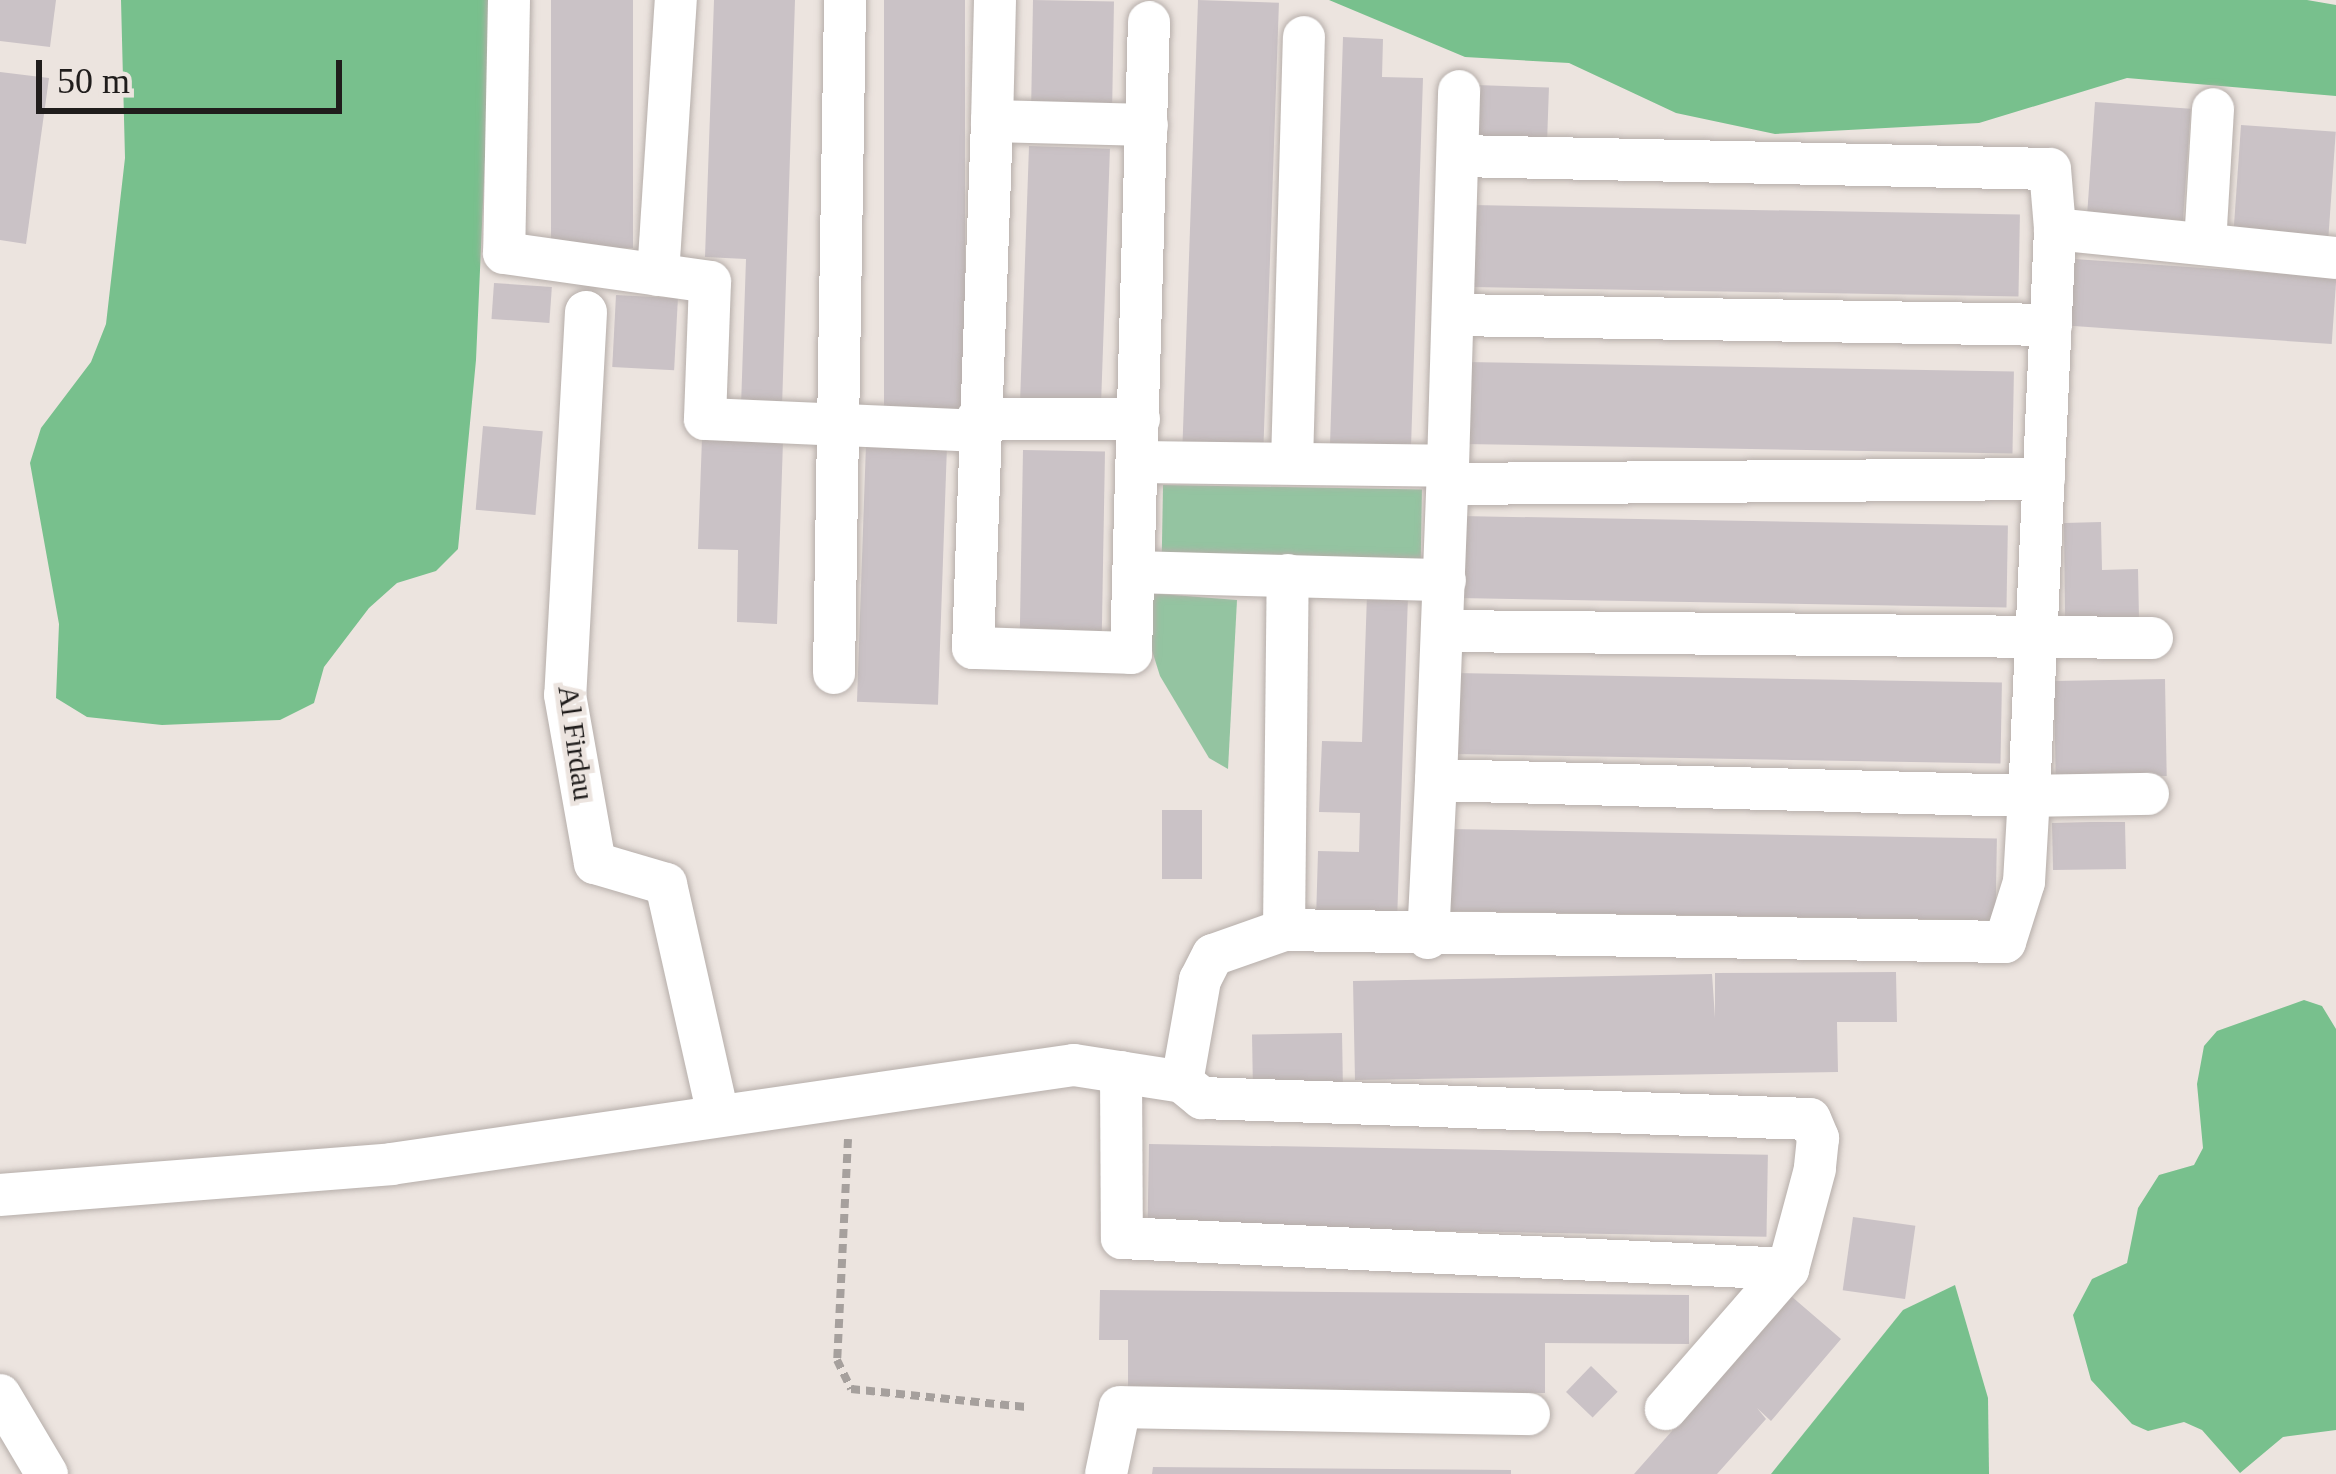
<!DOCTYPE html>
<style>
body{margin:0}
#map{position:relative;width:2336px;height:1474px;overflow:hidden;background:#ece4df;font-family:Georgia,serif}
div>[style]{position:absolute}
.green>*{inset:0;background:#94c4a1;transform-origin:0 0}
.forest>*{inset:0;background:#78c08d}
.building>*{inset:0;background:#cac2c6;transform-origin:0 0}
.path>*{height:8px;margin-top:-4px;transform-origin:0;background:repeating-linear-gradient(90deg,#a6a09d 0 9px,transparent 0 15px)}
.roads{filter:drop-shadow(0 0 3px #b6aeaa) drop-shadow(0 0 3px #b6aeaa)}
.street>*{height:42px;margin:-21px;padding:0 21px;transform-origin:21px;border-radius:21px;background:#fff}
span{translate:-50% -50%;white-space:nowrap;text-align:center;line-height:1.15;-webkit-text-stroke:9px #ece4df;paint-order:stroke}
.street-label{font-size:30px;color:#201d1c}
.scale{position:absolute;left:36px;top:60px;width:306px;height:54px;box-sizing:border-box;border:6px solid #201d1c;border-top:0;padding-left:15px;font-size:36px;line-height:42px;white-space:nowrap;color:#201d1c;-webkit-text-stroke:9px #ece4df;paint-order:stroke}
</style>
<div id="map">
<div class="green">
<i style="left:1163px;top:485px;width:259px;height:70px;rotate:1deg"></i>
<i style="clip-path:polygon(1147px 593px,1237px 600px,1228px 769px,1209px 758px,1160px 676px,1146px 631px)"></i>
</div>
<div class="forest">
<i style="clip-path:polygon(121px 0,492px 0,476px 360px,458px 549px,436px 571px,397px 583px,369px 608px,324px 667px,314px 703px,280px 720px,162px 725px,87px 717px,56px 698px,59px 624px,30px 463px,41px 428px,91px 362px,106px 324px,125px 158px)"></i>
<i style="clip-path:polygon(1329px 0,2307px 0,2336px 5px,2336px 96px,2127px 78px,1979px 123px,1775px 134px,1676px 113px,1569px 63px,1465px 57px)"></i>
<i style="clip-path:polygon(2304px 1000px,2322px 1006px,2336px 1029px,2336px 1430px,2283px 1437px,2240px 1473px,2202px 1430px,2184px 1422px,2148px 1431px,2132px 1424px,2091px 1380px,2073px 1315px,2092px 1279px,2127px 1263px,2138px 1208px,2159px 1175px,2194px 1165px,2203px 1148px,2197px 1084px,2204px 1046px,2217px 1031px)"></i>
<i style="clip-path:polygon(1955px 1285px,1988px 1398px,1989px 1474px,1771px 1474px,1903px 1310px)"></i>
</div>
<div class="building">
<i style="clip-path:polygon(0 0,56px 0,50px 47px,0 41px)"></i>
<i style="left:551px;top:0;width:82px;height:248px"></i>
<i style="clip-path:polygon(714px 0,795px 0,782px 407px,741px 406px,746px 259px,705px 257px)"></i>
<i style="left:884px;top:0;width:81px;height:410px"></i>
<i style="left:1033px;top:0;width:81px;height:110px;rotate:1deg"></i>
<i style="left:1198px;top:0;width:81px;height:444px;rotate:2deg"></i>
<i style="clip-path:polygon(1343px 37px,1383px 39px,1382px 77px,1423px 78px,1411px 448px,1330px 445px)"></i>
<i style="clip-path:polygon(0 72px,49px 78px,26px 244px,0 240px)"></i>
<i style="left:1476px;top:85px;width:73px;height:61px;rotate:2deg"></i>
<i style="left:2095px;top:102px;width:96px;height:112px;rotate:4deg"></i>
<i style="left:2241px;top:125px;width:95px;height:112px;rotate:4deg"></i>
<i style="left:1029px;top:146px;width:81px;height:255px;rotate:2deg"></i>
<i style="left:1472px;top:205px;width:548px;height:82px;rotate:1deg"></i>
<i style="left:2075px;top:259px;width:262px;height:67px;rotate:4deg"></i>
<i style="left:494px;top:283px;width:58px;height:36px;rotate:4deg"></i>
<i style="left:616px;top:295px;width:62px;height:72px;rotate:3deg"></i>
<i style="left:1466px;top:362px;width:548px;height:82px;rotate:1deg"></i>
<i style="left:483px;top:426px;width:60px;height:84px;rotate:5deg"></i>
<i style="clip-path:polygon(702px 438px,783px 441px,777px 624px,737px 622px,738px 550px,698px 549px)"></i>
<i style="left:866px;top:444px;width:81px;height:258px;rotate:2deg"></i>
<i style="left:1023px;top:450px;width:82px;height:182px;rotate:1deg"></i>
<i style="left:1460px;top:516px;width:548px;height:82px;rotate:1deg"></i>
<i style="clip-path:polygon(2101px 522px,2102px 570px,2138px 569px,2139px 619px,2065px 620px,2064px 523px)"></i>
<i style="clip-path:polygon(1367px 594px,1408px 596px,1397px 922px,1316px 920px,1318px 851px,1359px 852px,1360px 813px,1319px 812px,1322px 741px,1362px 742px)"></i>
<i style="left:1454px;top:673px;width:548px;height:81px;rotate:1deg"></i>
<i style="left:2165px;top:679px;width:97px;height:111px;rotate:89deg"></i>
<i style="left:1162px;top:810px;width:40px;height:69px"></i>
<i style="clip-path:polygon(2090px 822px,2125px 822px,2126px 869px,2053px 870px,2052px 823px)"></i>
<i style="left:1449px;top:829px;width:548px;height:82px;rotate:1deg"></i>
<i style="clip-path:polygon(1896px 972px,1897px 1022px,1837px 1022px,1838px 1072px,1355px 1080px,1353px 981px,1712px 974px,1715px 1018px,1715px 973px)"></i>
<i style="left:1342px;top:1033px;width:49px;height:90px;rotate:89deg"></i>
<i style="left:1149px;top:1144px;width:619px;height:82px;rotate:1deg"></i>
<i style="left:1853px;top:1217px;width:63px;height:74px;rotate:8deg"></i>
<i style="clip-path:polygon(1100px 1290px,1689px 1295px,1689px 1344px,1545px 1343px,1545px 1393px,1128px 1390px,1128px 1340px,1099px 1340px)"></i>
<i style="clip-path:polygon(1791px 1296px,1841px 1339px,1771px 1421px,1757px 1408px,1766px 1419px,1717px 1474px,1634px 1474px)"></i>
<i style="left:1591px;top:1366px;width:37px;height:36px;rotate:44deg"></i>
<i style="clip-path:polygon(1153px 1467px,1511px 1470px,1511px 1474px,1152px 1474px)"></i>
</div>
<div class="path">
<i style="left:848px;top:1139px;width:221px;rotate:92.8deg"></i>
<i style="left:837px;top:1360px;width:32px;rotate:64deg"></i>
<i style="left:851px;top:1389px;width:176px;rotate:5.9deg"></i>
</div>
<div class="roads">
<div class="street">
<i style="left:509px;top:0;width:253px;rotate:91.1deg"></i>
<i style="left:504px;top:253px;width:208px;rotate:8deg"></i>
<i style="left:710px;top:282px;width:137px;rotate:92.1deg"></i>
<i style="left:705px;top:419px;width:272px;rotate:2.5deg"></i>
<i style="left:995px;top:0;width:121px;rotate:91.4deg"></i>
<i style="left:992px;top:121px;width:155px;rotate:1.5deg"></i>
<i style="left:992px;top:121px;width:527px;rotate:92.06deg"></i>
<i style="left:973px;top:648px;width:158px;rotate:1.8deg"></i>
<i style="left:1131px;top:653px;width:631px;rotate:-88.37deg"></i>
<i style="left:1459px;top:156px;width:591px;rotate:1.26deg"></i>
<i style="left:2050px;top:169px;width:60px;rotate:85.2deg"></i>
<i style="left:2205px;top:244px;width:135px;rotate:-86.6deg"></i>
<i style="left:658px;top:275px;width:276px;rotate:-86.3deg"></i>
<i style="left:586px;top:312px;width:384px;rotate:93.1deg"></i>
<i style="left:565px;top:695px;width:171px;rotate:79.9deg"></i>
<i style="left:595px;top:863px;width:74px;rotate:16.5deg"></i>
<i style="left:666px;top:884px;width:237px;rotate:77.3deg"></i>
<i style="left:1454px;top:315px;width:597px;rotate:0.96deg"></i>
<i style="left:977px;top:419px;width:162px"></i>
<i style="left:1138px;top:462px;width:310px;rotate:0.7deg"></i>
<i style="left:1448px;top:466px;width:375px;rotate:-88.3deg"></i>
<i style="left:1292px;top:463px;width:426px;rotate:-88.4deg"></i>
<i style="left:1449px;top:484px;width:595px;rotate:-0.48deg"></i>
<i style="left:1134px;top:572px;width:311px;rotate:1.5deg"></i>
<i style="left:1443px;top:631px;width:709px;rotate:0.57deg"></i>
<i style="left:834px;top:673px;width:673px;rotate:-89.06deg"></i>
<i style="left:1436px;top:780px;width:314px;rotate:-87.8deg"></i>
<i style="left:1284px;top:930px;width:355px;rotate:-89.4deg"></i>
<i style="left:1428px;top:938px;width:158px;rotate:-87.1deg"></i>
<i style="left:1436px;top:780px;width:593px;rotate:1.55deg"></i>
<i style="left:2029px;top:796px;width:568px;rotate:-87.37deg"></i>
<i style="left:2055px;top:229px;width:282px;rotate:5.9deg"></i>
<i style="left:1121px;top:1072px;width:166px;rotate:89.7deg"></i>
<i style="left:1122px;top:1238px;width:667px;rotate:2.66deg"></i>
<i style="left:1182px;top:1082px;width:104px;rotate:-80deg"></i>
<i style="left:1200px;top:980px;width:28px;rotate:-63deg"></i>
<i style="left:1213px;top:955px;width:75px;rotate:-19.4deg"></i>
<i style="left:1284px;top:930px;width:721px;rotate:0.95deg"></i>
<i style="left:2005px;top:942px;width:63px;rotate:-72.4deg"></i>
<i style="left:2024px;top:882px;width:86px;rotate:-86.7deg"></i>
<i style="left:2029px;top:796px;width:119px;rotate:-1deg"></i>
<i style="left:0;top:1195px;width:392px;rotate:-4.5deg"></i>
<i style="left:391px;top:1164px;width:690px;rotate:-8.25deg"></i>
<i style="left:1074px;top:1065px;width:109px;rotate:8.9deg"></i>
<i style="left:1182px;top:1082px;width:26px;rotate:39deg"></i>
<i style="left:1202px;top:1098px;width:608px;rotate:1.98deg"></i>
<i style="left:1810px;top:1119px;width:21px;rotate:67deg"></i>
<i style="left:1818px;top:1138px;width:31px;rotate:96deg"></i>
<i style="left:1815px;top:1169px;width:104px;rotate:105.1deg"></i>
<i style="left:1788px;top:1269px;width:186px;rotate:131.1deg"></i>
<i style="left:0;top:1395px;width:92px;rotate:59.3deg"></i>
<i style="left:1106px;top:1474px;width:68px;rotate:-78.2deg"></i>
<i style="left:1120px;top:1407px;width:409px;rotate:1deg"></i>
</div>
</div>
<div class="street-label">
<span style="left:576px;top:743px;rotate:82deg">Al Firdau</span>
</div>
<div class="scale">50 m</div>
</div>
